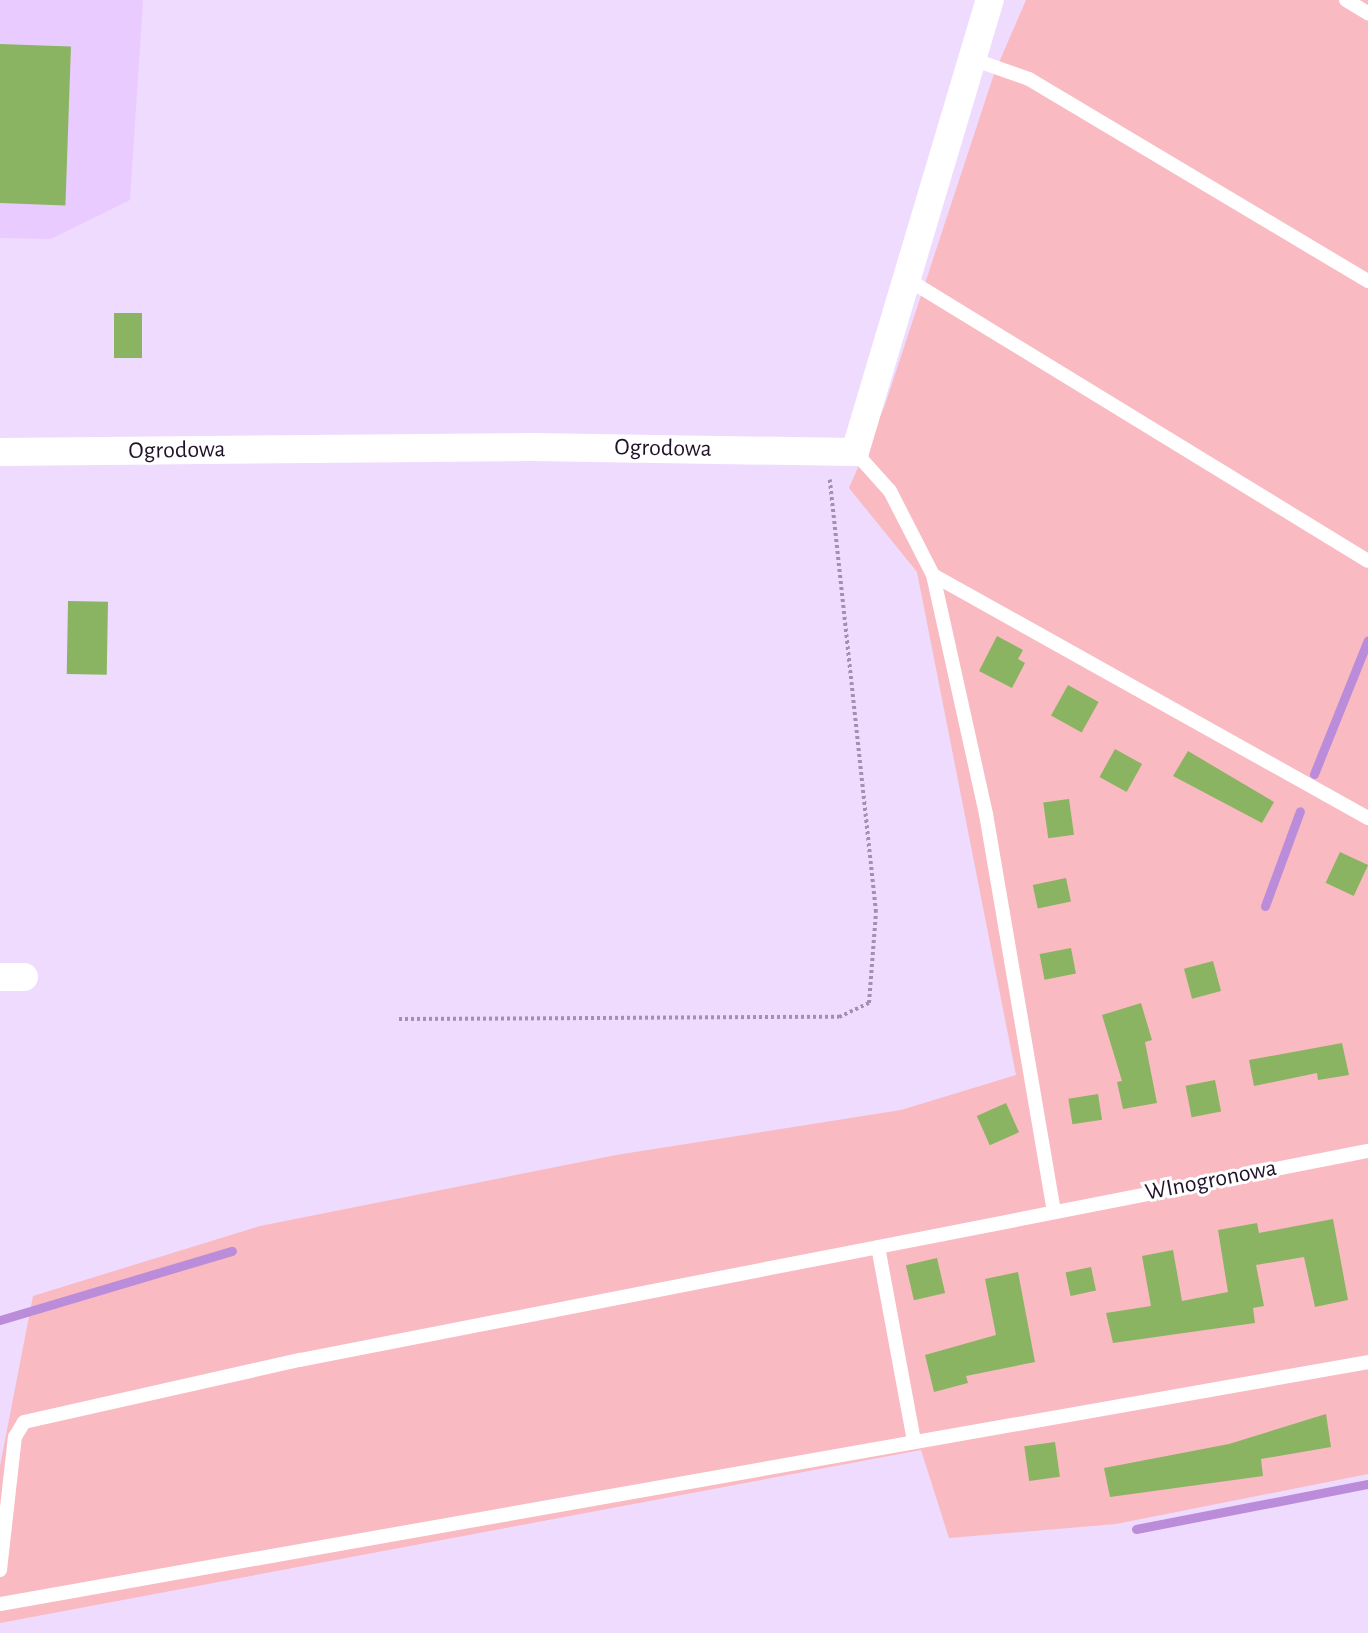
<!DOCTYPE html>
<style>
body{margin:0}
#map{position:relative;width:1368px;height:1633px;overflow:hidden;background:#efdbfe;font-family:"Alegreya Sans",sans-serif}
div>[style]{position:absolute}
.built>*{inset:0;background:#e9cbff}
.green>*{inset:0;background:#f9bac2}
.stream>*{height:9px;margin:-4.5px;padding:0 4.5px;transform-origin:4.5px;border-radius:4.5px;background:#bb8cda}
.building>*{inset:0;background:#8ab461;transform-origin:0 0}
.path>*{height:4px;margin-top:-2px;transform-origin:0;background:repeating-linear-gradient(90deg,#a291ae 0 3px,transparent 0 6px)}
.service>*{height:14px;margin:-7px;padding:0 7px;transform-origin:7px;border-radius:7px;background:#fff}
.minor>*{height:28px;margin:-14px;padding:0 14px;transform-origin:14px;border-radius:14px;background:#fff}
span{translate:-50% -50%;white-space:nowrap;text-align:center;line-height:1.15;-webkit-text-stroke:6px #fff;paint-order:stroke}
.street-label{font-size:24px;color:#201328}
</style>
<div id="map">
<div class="built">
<i style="clip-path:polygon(0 0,143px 0,130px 200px,51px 239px,0 238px)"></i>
</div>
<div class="green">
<i style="clip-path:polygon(1026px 0,1368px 0,1368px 1474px,1116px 1524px,949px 1538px,921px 1450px,0 1623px,0 1466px,33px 1296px,260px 1226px,616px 1155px,901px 1110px,1016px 1075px,917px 572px,849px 488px,885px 405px,994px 74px)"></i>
</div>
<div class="stream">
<i style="left:1314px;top:774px;width:144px;rotate:-68.1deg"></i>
<i style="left:1265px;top:906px;width:101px;rotate:-69.8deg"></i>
<i style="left:0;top:1320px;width:242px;rotate:-16.6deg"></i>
<i style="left:1136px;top:1529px;width:236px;rotate:-11deg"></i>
</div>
<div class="building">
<i style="left:0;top:44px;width:71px;height:159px;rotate:2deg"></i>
<i style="left:114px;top:313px;width:28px;height:45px"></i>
<i style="left:68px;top:601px;width:40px;height:73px;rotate:1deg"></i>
<i style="clip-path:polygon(997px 636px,1023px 650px,1018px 659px,1025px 663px,1012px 688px,979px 671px)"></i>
<i style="left:1068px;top:685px;width:35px;height:35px;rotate:29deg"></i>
<i style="left:1115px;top:749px;width:31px;height:32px;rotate:29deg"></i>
<i style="clip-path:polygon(1188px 751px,1274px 802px,1262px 823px,1173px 776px)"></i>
<i style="left:1069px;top:799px;width:36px;height:26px;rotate:82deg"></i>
<i style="left:1340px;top:852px;width:31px;height:34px;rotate:25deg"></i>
<i style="left:1066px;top:878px;width:24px;height:34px;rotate:78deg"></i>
<i style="left:1071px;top:948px;width:26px;height:32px;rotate:79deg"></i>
<i style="left:1213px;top:961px;width:31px;height:30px;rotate:75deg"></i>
<i style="clip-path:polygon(1141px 1003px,1152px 1040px,1145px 1042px,1157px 1103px,1123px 1109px,1117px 1082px,1122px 1081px,1102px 1015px)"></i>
<i style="clip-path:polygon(1342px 1043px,1349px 1075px,1318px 1080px,1317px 1073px,1254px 1086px,1249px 1060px)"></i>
<i style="left:1215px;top:1080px;width:32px;height:30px;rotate:79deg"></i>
<i style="left:1098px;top:1094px;width:26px;height:30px;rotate:81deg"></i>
<i style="left:1006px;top:1103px;width:32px;height:32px;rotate:66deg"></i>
<i style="clip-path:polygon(1333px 1219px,1348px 1300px,1315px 1307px,1304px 1257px,1256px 1265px,1264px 1306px,1253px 1308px,1255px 1323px,1113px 1343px,1106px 1313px,1151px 1306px,1142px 1256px,1173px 1250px,1182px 1301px,1228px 1292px,1218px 1230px,1257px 1223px,1259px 1233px)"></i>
<i style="left:937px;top:1258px;width:36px;height:32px;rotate:77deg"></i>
<i style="left:1091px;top:1267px;width:24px;height:26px;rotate:78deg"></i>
<i style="clip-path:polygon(1018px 1272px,1035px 1362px,966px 1376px,968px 1383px,934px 1392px,925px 1355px,996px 1335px,985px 1279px)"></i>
<i style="clip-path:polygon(1326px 1414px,1331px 1447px,1261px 1459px,1263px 1476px,1110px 1497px,1104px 1468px,1229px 1444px)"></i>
<i style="left:1055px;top:1442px;width:35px;height:31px;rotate:82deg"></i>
</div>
<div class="path">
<i style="left:399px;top:1019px;width:440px;rotate:-0.3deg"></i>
<i style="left:839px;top:1017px;width:33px;rotate:-25deg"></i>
<i style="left:869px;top:1003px;width:91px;rotate:-85.6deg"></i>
<i style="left:876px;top:912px;width:435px;rotate:-96.1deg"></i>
</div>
<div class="service">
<i style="left:1346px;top:0;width:26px;rotate:31deg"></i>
<i style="left:972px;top:59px;width:60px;rotate:19.3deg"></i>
<i style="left:1029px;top:79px;width:395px;rotate:30.8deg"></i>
<i style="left:907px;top:279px;width:540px;rotate:31.45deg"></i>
<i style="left:855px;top:452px;width:52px;rotate:48.1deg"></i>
<i style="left:890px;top:491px;width:94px;rotate:62.9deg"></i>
<i style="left:933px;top:575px;width:245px;rotate:77.5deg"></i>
<i style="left:986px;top:814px;width:402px;rotate:80.3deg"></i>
<i style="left:933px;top:575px;width:498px;rotate:29.2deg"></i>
<i style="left:914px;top:1441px;width:197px;rotate:-100.5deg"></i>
<i style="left:878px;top:1247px;width:499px;rotate:-11.1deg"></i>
<i style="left:0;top:1570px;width:134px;rotate:-83.6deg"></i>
<i style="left:15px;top:1437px;width:17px;rotate:-59deg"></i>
<i style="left:24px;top:1422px;width:283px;rotate:-12.7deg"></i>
<i style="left:300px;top:1360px;width:589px;rotate:-11.06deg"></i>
<i style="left:0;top:1604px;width:1389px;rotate:-10.03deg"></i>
</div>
<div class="minor">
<i style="left:0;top:452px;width:532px;rotate:-0.54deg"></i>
<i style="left:532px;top:447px;width:323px;rotate:0.9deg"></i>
<i style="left:855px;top:452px;width:472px;rotate:-73.4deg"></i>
<i style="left:0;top:977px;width:24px"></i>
</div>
<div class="street-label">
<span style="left:663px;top:449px;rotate:1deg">Ogrodowa</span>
<span style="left:177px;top:451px;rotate:-1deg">Ogrodowa</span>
<span style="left:1211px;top:1181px;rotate:-11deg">WInogronowa</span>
</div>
</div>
